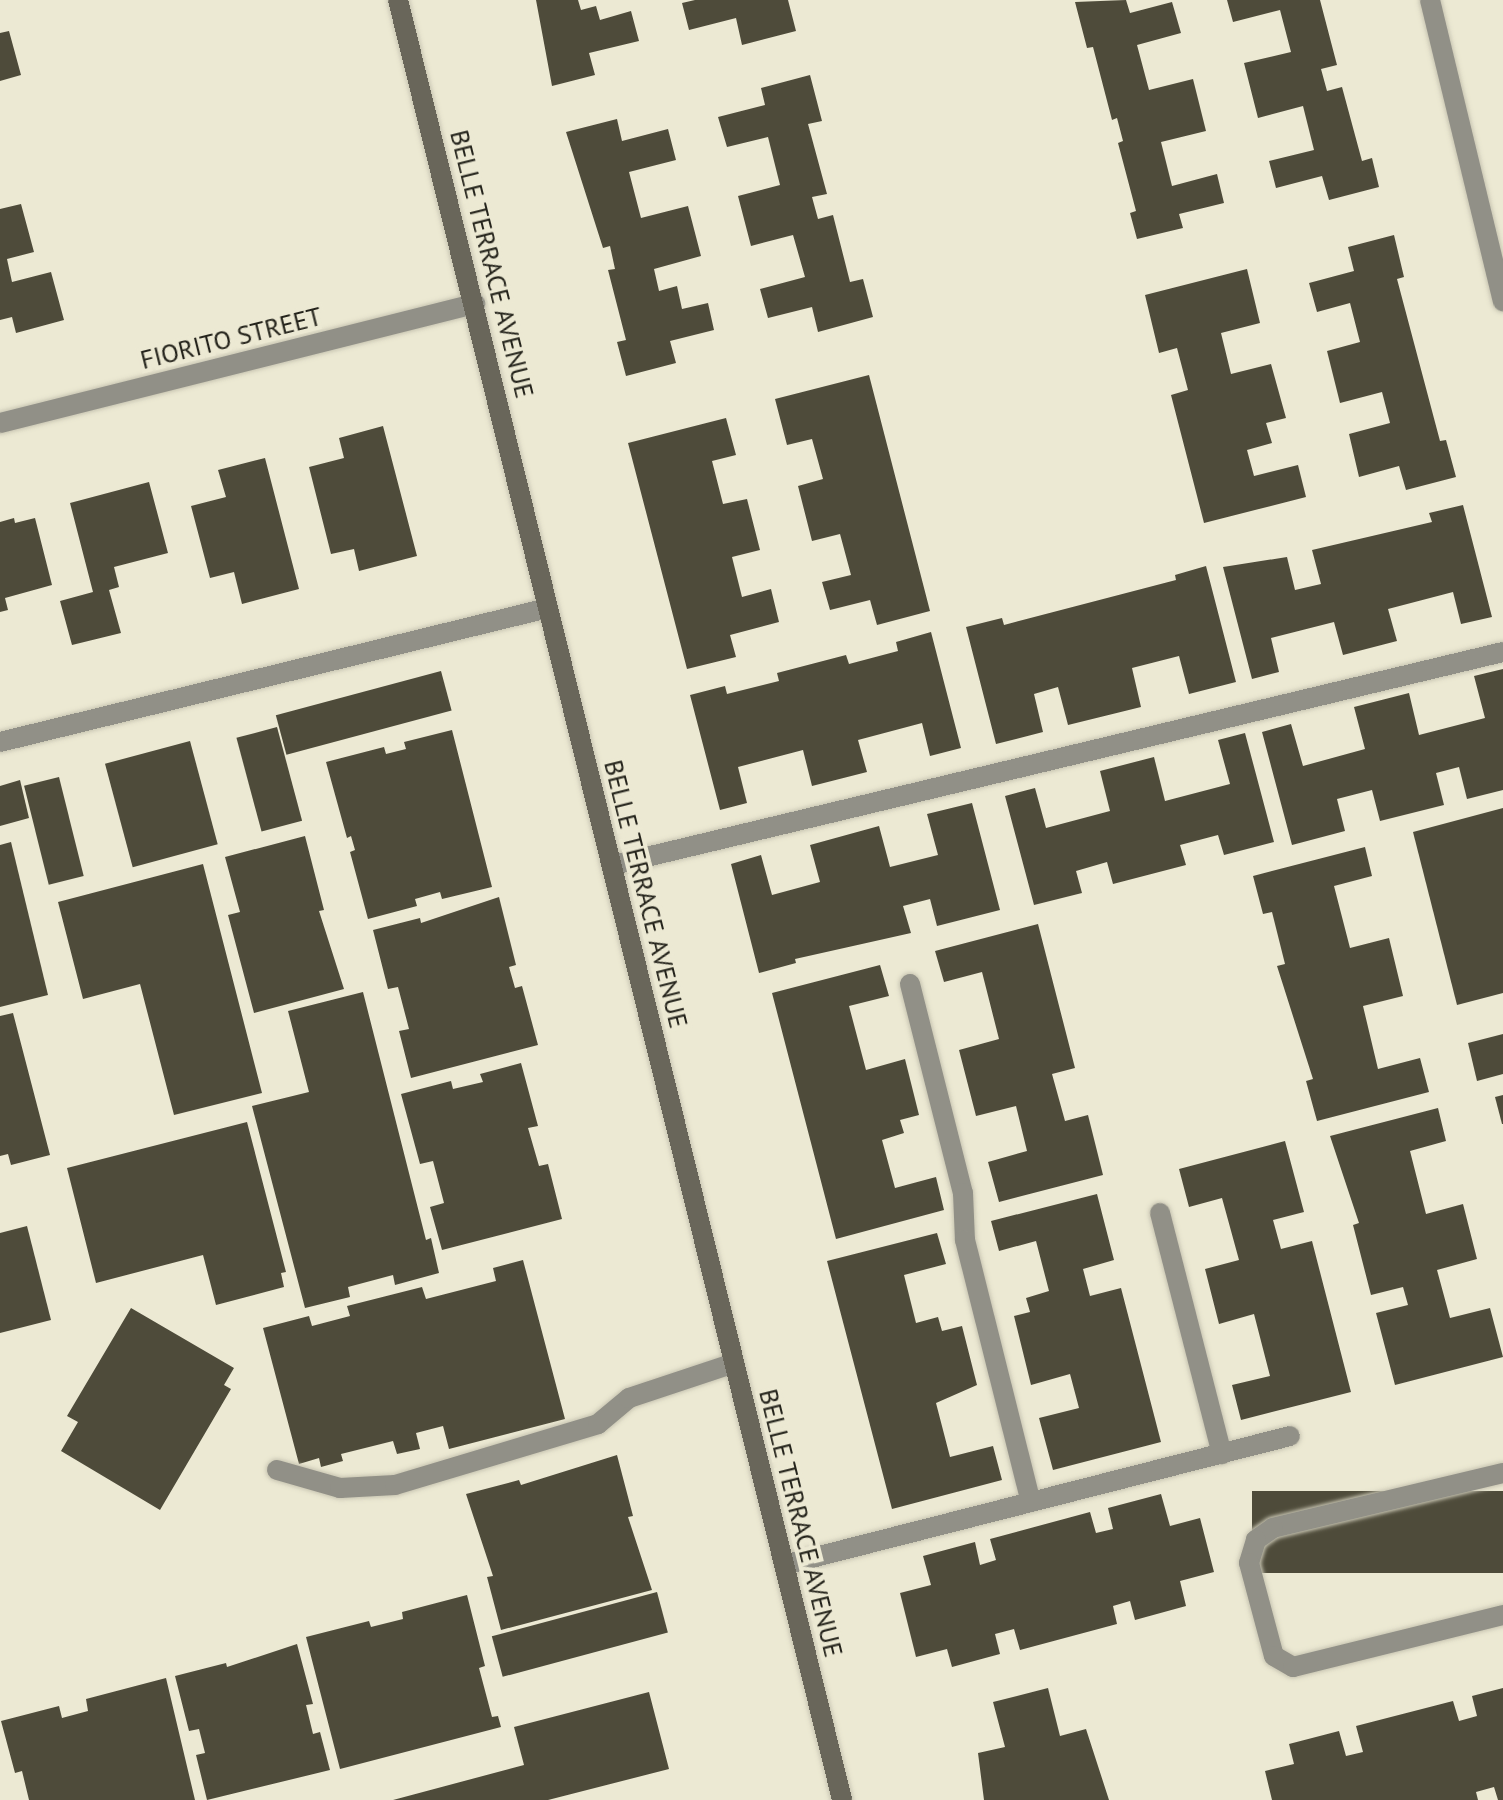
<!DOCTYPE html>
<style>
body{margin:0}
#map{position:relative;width:1503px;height:1800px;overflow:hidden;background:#ece9d3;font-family:"PT Sans",sans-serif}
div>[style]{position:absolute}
.building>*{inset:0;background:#4e4b3a;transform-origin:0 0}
.roads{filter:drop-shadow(0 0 2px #c8c5b2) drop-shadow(0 0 2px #c8c5b2)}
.lane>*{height:20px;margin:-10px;padding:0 10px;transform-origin:10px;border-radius:10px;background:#919087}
.street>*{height:20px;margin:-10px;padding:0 10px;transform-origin:10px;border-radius:10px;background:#919087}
.secondary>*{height:20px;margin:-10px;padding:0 10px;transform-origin:10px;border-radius:10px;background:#69665a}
span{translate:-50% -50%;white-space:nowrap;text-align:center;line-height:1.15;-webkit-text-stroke:8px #ece9d3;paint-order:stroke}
.street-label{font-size:26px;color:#24231b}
</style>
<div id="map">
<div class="building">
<i style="clip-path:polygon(536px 0,578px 0,581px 10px,596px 6px,600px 20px,631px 11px,639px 41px,589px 53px,595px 75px,552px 86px)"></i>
<i style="clip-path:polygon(695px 0,788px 0,796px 31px,742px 45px,736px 18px,689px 30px,682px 3px)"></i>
<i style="clip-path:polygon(1126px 0,1130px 13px,1172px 2px,1181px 33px,1137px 45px,1149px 90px,1193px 79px,1206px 131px,1161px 142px,1172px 186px,1217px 174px,1224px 203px,1179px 214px,1183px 228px,1137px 239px,1130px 213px,1136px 211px,1118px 143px,1123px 141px,1117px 118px,1112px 120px,1093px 47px,1087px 48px,1075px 2px)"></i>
<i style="clip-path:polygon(1227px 0,1320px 0,1337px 65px,1321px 69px,1327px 91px,1342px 87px,1362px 161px,1372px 158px,1379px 187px,1329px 200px,1322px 176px,1276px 188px,1269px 161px,1314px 150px,1303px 106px,1258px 118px,1244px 63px,1291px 52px,1280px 10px,1233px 22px)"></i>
<i style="clip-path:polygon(9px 31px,21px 75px,0 81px,0 33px)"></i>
<i style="clip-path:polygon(810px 75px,822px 121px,808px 124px,827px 194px,812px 197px,818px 219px,833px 215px,850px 282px,863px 279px,873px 317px,818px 332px,812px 307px,768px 318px,760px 289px,805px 277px,793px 235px,751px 246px,738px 196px,780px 185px,768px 137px,727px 147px,718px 117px,765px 105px,761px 88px)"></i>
<i style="clip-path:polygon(617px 119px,622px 141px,668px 129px,676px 160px,629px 172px,641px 218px,688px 206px,701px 256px,654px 269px,659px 291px,677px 286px,682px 309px,708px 303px,714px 330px,670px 341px,676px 363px,626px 376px,617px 342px,626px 340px,608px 270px,615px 269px,610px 246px,603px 248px,566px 132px)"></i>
<i style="clip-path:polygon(21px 204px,34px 252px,7px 259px,12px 282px,51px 272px,64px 320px,16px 333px,12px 317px,0 320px,0 209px)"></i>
<i style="clip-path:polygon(1394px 235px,1404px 277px,1397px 279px,1440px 441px,1446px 440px,1456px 477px,1406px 490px,1399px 466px,1359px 477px,1349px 434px,1390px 423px,1382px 392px,1340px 403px,1327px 351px,1360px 342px,1350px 303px,1317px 312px,1309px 283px,1354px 271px,1348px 247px)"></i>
<i style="clip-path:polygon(1247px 269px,1260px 323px,1221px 333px,1231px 374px,1271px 364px,1286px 418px,1266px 423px,1272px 443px,1247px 450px,1254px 476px,1298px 465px,1306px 497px,1204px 523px,1171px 395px,1188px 390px,1177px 348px,1159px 353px,1145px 295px)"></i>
<i style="clip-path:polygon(869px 375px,930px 611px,877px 625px,870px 600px,830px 610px,822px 582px,851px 575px,840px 534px,812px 541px,798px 486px,823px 479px,812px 439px,787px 445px,775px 399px)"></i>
<i style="clip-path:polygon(726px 418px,736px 455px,712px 461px,723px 504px,747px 499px,760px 550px,732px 557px,742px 597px,771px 589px,779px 622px,730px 635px,736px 657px,687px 669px,628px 443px)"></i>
<i style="clip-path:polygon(383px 426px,417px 556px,359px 571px,354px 549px,331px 554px,309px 467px,344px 458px,339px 438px)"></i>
<i style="clip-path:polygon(265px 458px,299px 589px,242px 604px,234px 572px,210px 578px,191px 506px,226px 497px,218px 470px)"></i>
<i style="clip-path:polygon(149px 482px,168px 553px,114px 567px,119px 587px,109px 590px,121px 633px,72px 645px,60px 601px,93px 592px,70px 503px)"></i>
<i style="clip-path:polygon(1463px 505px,1492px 617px,1461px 624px,1453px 592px,1388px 609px,1397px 641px,1343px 655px,1334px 622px,1271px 638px,1279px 672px,1252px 679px,1223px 567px,1287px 557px,1295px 590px,1321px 584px,1312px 550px,1432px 522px,1429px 513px)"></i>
<i style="clip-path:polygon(14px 518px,15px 523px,35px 518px,52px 585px,5px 598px,8px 610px,0 612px,0 522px)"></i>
<i style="clip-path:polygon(1206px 566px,1236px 682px,1189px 694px,1179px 656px,1132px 668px,1141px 707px,1068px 725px,1058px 687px,1034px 694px,1043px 732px,996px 744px,966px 627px,1002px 618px,1004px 625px,1176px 580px,1175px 575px)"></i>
<i style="clip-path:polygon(931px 632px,961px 748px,930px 756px,922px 723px,858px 740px,867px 772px,812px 786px,803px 750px,738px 767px,747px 803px,720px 810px,690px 695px,725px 686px,727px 694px,779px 681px,777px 673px,846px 655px,849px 664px,898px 651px,896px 642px)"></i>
<i style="clip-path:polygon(1503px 669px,1503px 790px,1467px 799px,1459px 767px,1436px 773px,1444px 805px,1380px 821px,1372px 790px,1337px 799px,1345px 831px,1292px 845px,1262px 732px,1291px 724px,1303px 766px,1365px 749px,1354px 707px,1409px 693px,1419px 735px,1485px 718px,1474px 676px)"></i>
<i style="left:441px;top:671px;width:41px;height:171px;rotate:75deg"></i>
<i style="left:277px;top:727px;width:97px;height:42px;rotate:75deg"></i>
<i style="clip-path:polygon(452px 730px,492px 887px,442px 899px,440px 892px,415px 899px,417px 906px,368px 919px,350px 852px,355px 850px,351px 836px,347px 838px,326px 762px,384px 747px,386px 754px,406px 749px,404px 742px)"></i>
<i style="clip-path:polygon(1245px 733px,1274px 842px,1224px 855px,1218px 835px,1180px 845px,1186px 865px,1113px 884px,1107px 862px,1076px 871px,1082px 893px,1034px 905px,1005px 796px,1035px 788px,1046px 828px,1110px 811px,1100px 771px,1154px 757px,1165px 801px,1230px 784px,1218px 740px)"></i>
<i style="left:190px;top:741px;width:107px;height:88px;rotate:75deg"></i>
<i style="left:59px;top:777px;width:102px;height:36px;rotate:76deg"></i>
<i style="clip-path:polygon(20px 780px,29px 818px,0 826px,0 786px)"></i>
<i style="clip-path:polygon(972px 803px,1000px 910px,937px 926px,930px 899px,903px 906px,911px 933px,795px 959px,796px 963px,759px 973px,731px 864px,761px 855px,772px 895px,820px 882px,810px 845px,879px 826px,890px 867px,938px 855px,927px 814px)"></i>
<i style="clip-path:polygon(1503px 808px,1503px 993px,1457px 1005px,1413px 832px)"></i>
<i style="clip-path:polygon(305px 836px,324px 910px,319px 911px,344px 989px,254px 1013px,228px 915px,240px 912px,225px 857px)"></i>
<i style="clip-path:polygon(11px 842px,48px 995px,0 1007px,0 845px)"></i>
<i style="clip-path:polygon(1365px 847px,1372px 876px,1334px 886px,1350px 948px,1389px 938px,1403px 996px,1363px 1006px,1378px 1069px,1420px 1058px,1429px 1092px,1317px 1121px,1306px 1081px,1313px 1079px,1277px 966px,1285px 964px,1272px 912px,1263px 914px,1253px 876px)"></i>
<i style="clip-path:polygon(203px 864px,262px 1093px,174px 1115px,140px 984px,83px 999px,58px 902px)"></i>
<i style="clip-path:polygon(499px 897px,516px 965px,509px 967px,515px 988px,522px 986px,538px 1045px,411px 1078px,399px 1031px,409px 1029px,398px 987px,388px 989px,373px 930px,420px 918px,421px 923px)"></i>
<i style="clip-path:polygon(1038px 924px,1075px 1068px,1052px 1074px,1065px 1121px,1088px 1115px,1103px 1175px,999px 1202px,988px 1162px,1027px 1151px,1016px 1106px,976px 1116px,959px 1050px,999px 1039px,982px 972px,944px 982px,935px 951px)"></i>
<i style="clip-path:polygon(880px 965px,889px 996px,849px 1006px,866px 1070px,905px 1059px,919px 1115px,900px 1120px,904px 1133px,882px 1140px,895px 1188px,936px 1177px,944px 1210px,836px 1239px,772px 993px)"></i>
<i style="clip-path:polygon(363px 992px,426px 1240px,431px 1238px,439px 1273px,395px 1285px,393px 1275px,348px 1287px,350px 1297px,305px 1308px,252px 1106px,309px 1092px,288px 1011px)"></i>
<i style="clip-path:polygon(13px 1013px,50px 1155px,11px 1165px,8px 1154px,0 1156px,0 1016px)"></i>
<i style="clip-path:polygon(1503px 1034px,1503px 1074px,1477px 1081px,1468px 1043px)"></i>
<i style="clip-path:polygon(521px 1063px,538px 1126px,528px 1128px,539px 1166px,548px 1164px,562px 1219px,442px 1250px,430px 1207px,444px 1203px,433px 1161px,420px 1164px,401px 1094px,451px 1081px,453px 1089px,483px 1082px,480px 1074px)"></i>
<i style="clip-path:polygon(1503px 1095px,1503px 1124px,1502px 1124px,1495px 1097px)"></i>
<i style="clip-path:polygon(1438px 1108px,1446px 1141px,1410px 1151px,1426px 1214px,1463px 1204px,1477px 1259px,1437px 1270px,1450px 1318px,1490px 1308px,1503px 1357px,1395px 1385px,1376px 1313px,1408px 1305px,1403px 1287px,1371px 1295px,1353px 1225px,1359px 1223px,1330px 1136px)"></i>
<i style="clip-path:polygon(247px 1122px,286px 1272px,281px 1273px,284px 1287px,216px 1305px,203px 1255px,96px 1283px,67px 1168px)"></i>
<i style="clip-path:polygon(1285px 1141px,1304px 1212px,1273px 1220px,1281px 1249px,1312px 1241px,1351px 1392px,1241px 1420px,1232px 1385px,1270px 1376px,1254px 1314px,1219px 1324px,1205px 1269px,1239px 1260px,1222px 1198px,1189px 1207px,1179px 1169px)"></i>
<i style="clip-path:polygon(1097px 1194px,1114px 1260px,1083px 1269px,1090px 1296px,1121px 1288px,1161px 1442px,1053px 1470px,1039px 1418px,1079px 1408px,1070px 1374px,1031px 1385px,1014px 1316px,1030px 1312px,1026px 1298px,1049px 1291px,1036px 1241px,999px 1251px,991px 1221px)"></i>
<i style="clip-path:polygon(27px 1226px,51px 1320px,0 1333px,0 1233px)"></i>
<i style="clip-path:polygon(937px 1233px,946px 1264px,904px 1275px,916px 1323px,938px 1317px,942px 1331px,962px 1326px,977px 1385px,936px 1403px,950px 1457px,993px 1446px,1002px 1480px,892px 1509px,827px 1261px)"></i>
<i style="clip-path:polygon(523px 1260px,565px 1419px,449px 1449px,443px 1426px,416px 1433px,420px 1449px,397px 1454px,393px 1441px,341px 1454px,343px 1461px,321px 1467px,319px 1458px,299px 1464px,263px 1328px,309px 1316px,312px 1326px,350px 1316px,347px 1306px,422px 1287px,426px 1299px,496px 1281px,493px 1268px)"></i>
<i style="clip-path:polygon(131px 1308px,234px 1368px,224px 1385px,231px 1389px,160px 1510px,61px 1451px,78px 1422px,67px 1416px)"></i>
<i style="clip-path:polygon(617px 1455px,633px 1516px,628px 1517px,652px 1590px,501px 1630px,487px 1577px,493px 1576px,466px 1494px,519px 1480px,521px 1485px)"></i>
<i style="left:1503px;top:1491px;width:82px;height:251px;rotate:90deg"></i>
<i style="clip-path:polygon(1161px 1494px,1170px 1526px,1200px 1518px,1214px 1572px,1180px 1581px,1186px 1606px,1135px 1620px,1130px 1601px,1113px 1606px,1117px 1624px,1020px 1650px,1014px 1629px,995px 1634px,1000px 1654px,952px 1667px,947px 1649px,916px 1657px,900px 1593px,931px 1585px,923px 1556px,975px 1542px,980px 1565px,996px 1560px,990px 1539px,1090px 1512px,1096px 1533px,1113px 1529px,1108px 1508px)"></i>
<i style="left:657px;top:1592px;width:42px;height:171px;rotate:75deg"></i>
<i style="clip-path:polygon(467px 1595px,485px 1666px,479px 1668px,492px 1717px,498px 1716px,501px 1727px,340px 1769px,306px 1637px,369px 1621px,371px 1627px,403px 1619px,402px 1612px)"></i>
<i style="clip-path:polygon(297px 1644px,313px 1704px,306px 1705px,313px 1734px,320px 1732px,330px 1770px,207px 1800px,196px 1755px,205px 1753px,199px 1729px,189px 1731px,175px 1676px,226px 1663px,227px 1667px)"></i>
<i style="clip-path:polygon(166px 1678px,195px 1800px,29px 1800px,22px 1771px,15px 1773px,1px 1721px,59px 1706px,62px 1718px,88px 1711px,86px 1699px)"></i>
<i style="clip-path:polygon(1048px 1688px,1060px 1736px,1086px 1729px,1109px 1800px,984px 1800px,978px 1753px,1005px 1747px,993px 1702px)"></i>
<i style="clip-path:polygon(1503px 1688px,1503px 1800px,1498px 1800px,1494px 1787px,1476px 1792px,1478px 1800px,1272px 1800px,1265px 1771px,1294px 1764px,1289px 1744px,1339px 1731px,1346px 1756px,1363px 1752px,1356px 1726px,1453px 1701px,1459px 1721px,1477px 1716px,1472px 1696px)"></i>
<i style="clip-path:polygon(649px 1692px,669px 1769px,548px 1800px,393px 1800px,524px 1765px,514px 1727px)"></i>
</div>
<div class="roads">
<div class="lane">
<i style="left:0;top:742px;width:564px;rotate:-13.74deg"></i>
<i style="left:613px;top:865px;width:915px;rotate:-13.46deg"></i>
<i style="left:910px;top:984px;width:216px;rotate:75.8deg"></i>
<i style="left:963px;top:1193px;width:47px;rotate:87.6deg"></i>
<i style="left:965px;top:1240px;width:270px;rotate:75.9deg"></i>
<i style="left:1160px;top:1213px;width:249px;rotate:75.6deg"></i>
<i style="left:277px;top:1470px;width:66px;rotate:15.9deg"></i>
<i style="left:340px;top:1488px;width:55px;rotate:-3.1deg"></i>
<i style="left:395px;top:1485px;width:212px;rotate:-16.7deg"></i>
<i style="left:598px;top:1424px;width:40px;rotate:-40deg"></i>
<i style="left:629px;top:1398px;width:111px;rotate:-18.4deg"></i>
<i style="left:1503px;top:1473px;width:236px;rotate:166.6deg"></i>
<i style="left:1273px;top:1528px;width:21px;rotate:145deg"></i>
<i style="left:1256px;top:1540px;width:24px;rotate:107deg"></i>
<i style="left:1249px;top:1563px;width:96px;rotate:75deg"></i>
<i style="left:1274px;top:1656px;width:22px;rotate:30deg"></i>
<i style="left:1293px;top:1667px;width:216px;rotate:-13.9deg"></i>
<i style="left:784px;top:1565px;width:522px;rotate:-14.3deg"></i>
</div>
<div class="street">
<i style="left:1430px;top:0;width:310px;rotate:76.4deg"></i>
<i style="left:0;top:423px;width:490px;rotate:-14.1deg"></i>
</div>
<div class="secondary">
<i style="left:398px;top:0;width:1854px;rotate:76.14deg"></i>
</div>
</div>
<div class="street-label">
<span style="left:492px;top:264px;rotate:76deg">BELLE TERRACE AVENUE</span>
<span style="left:231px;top:338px;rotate:-14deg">FIORITO STREET</span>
<span style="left:646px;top:894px;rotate:76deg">BELLE TERRACE AVENUE</span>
<span style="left:801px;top:1523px;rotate:76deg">BELLE TERRACE AVENUE</span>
</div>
</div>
